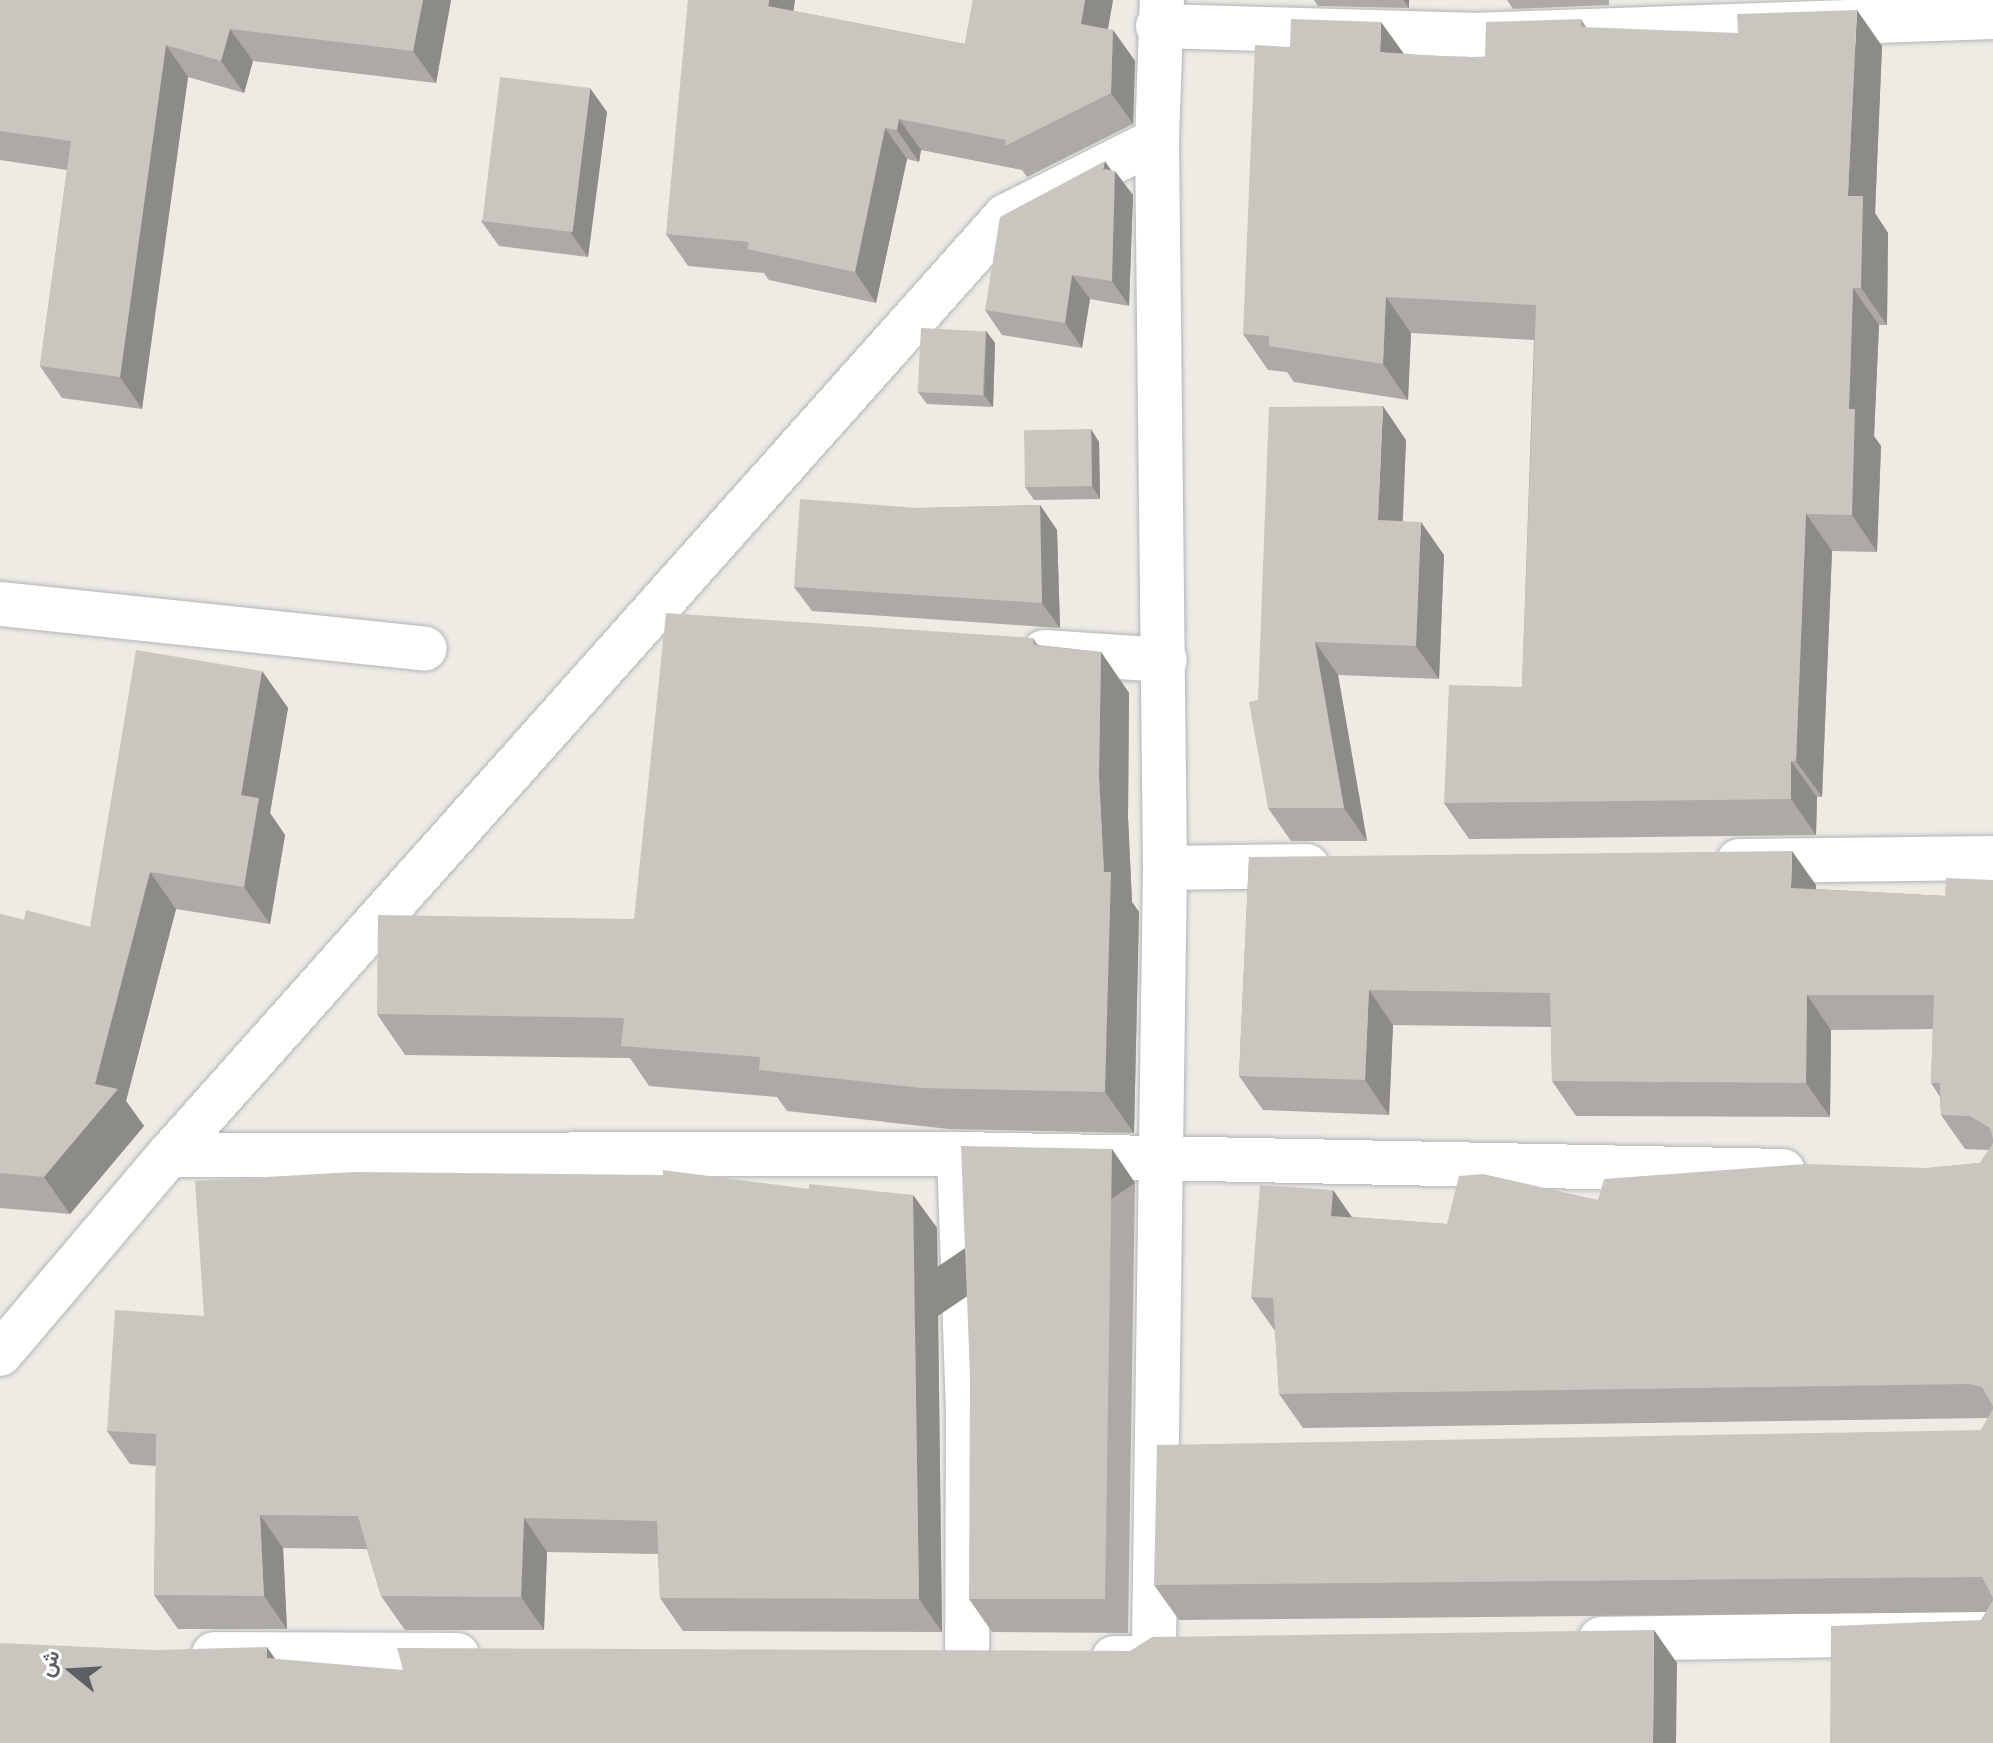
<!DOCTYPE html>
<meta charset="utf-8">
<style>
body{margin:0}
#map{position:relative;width:1993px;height:1743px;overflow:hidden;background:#edebe4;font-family:Arial,Vazirmatn,sans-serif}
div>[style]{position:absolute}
.roads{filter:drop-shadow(0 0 2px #b1b4b8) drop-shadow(0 0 2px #b1b4b8)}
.minor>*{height:44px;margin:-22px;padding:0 22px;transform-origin:22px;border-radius:22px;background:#fff}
.wall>*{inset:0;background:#adaaa5}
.shaded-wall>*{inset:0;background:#8d8b86;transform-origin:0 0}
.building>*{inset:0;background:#c9c6c0;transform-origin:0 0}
span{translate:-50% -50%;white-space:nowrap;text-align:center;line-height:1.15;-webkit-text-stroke:8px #fff;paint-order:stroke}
.north{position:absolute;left:32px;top:1631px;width:80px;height:80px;-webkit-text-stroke:6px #fff;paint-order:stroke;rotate:288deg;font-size:22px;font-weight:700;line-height:32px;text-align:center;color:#5c5f63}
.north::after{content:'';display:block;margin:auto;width:28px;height:36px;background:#5c5f63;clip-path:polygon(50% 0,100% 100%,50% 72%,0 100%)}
</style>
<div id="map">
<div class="roads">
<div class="minor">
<i style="left:1158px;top:26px;width:313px;rotate:1.6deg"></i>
<i style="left:1471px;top:35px;width:522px;rotate:-1.97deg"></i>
<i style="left:0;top:604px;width:427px;rotate:6deg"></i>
<i style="left:1044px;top:652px;width:121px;rotate:3.8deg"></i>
<i style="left:1739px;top:861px;width:254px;rotate:-0.7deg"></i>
<i style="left:1165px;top:868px;width:142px;rotate:-0.8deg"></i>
<i style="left:959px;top:1154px;width:256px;rotate:88deg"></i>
<i style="left:968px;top:1410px;width:248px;rotate:90.2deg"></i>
<i style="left:169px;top:1155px;width:790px;rotate:-0.07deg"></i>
<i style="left:959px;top:1154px;width:824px;rotate:1.18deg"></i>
<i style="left:0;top:1354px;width:261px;rotate:-49.7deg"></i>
<i style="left:169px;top:1155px;width:1258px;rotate:-48.29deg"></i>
<i style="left:1006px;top:216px;width:169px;rotate:-26.7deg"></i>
<i style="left:1157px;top:140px;width:140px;rotate:-88deg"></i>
<i style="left:1601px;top:1639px;width:392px;rotate:-0.9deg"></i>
<i style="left:214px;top:1654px;width:243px;rotate:0.2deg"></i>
<i style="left:1114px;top:1658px;width:39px"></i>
<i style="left:1153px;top:1658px;width:13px;rotate:-86deg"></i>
<i style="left:1154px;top:1645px;width:777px;rotate:-89.19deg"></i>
<i style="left:1165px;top:868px;width:728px;rotate:-90.63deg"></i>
</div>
</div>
<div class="wall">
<i style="clip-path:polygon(0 0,451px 0,436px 83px,253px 61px,244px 93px,188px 77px,142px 409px,62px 398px,40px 366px,67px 170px,0 160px)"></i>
<i style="clip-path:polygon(973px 0,1113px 0,1108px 29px,1113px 30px,1135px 61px,1133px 124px,1027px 177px,1022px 170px,921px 150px,919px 162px,907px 159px,876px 303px,769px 280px,764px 273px,688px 266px,666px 234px,794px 11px,965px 44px)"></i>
<i style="clip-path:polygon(1314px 0,1409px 0,1409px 8px,1318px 6px)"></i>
<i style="clip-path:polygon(1507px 0,1609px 0,1609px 5px,1513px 9px)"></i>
<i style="clip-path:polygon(1581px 19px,1587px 28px,1882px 46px,1875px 213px,1888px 233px,1887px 325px,1879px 325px,1874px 436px,1881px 446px,1877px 552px,1832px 551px,1822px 797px,1817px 797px,1816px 835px,1469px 839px,1444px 803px,1522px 687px,1534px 340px,1411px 333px,1408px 400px,1294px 382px,1287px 372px,1268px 370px,1243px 334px,1485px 59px)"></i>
<i style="clip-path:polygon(607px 112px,588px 257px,499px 246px,481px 221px)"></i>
<i style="clip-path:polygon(1111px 170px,1133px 195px,1129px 306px,1090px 299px,1082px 348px,1002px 335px,985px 310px)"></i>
<i style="clip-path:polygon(986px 331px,995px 343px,993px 407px,927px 404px,918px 392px)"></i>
<i style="clip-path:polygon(1406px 440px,1403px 521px,1444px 555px,1439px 679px,1338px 675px,1367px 841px,1291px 841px,1268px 808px,1258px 700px)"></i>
<i style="clip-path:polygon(1099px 442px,1100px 499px,1034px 500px,1025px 487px)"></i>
<i style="clip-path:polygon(1040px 505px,1057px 530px,1060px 628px,812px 611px,794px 587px,918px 508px)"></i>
<i style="clip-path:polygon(1033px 638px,1038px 645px,1101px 652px,1129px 693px,1128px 817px,1132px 902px,1139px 912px,1134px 1133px,949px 1129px,787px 1111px,777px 1097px,649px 1086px,630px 1058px,405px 1055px,377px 1014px,634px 919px)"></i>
<i style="clip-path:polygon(262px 671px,288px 708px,270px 813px,285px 835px,270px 924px,176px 909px,126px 1101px,144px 1126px,70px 1214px,0 1208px,0 914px,24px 920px,90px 927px)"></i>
<i style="clip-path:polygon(1249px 857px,1816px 885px,1816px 889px,1945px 896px,1993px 880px,1993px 1743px,1981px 1620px,1986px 1612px,1179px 1620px,1154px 1585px,1981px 1430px,1988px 1418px,1303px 1428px,1279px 1394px,1275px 1331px,1251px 1297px,1333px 1190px,1352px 1217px,1447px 1224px,1598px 1200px,1980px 1163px,1989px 1150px,1965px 1149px,1941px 1115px,1940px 1097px,1931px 1083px,1933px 1029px,1831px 1030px,1830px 1117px,1576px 1116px,1552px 1081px,1551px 1027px,1393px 1025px,1389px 1115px,1263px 1110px,1239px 1076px)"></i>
<i style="clip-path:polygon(1112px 1149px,1135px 1183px,1128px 1633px,992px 1632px,969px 1599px)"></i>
<i style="clip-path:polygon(809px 1189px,913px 1195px,937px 1228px,942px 1632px,683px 1631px,660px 1598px,658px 1554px,547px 1552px,544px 1630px,405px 1630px,381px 1596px,367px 1549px,283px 1548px,287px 1629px,178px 1629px,154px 1595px,156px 1466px,130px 1464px,107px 1431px,204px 1316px)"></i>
</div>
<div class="shaded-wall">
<i style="clip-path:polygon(423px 0,451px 0,436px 83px,413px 51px)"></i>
<i style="clip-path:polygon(769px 0,795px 0,790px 37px,768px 6px)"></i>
<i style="clip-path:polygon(1085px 0,1113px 0,1103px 55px,1081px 24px)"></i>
<i style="clip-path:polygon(1403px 0,1409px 0,1409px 8px)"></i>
<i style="clip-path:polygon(1857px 10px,1882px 46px,1875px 213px,1888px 233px,1887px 325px,1861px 288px,1848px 196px)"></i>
<i style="clip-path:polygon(1381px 22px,1407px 58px,1380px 52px)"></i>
<i style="clip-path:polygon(230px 29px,253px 61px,244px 93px,221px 61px)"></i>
<i style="clip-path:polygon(1113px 30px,1135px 61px,1133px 124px,1111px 93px)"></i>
<i style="clip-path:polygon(166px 45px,188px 77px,142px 409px,120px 377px)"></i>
<i style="clip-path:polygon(590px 88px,607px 112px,588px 257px,571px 233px)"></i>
<i style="clip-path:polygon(899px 119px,921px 150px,919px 162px,897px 130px)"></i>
<i style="clip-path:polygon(885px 128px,907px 159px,876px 303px,855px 272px)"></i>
<i style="clip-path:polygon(1105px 161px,1115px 176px,1115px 171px,1133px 195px,1129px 306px,1112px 281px,1103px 169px)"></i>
<i style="clip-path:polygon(1072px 275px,1090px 299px,1082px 348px,1065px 323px)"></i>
<i style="clip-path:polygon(1853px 288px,1879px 325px,1874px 436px,1881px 446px,1877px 552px,1852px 515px,1849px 409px)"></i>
<i style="clip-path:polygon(1386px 297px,1411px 333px,1408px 400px,1383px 364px)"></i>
<i style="clip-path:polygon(986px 331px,995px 343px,993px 407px,984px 395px)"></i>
<i style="clip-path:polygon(1383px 406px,1406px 440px,1401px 553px,1378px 520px)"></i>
<i style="clip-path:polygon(1091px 429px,1099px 442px,1100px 499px,1092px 486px)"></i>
<i style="clip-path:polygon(1040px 505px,1057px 530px,1060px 628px,1042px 603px)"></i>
<i style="clip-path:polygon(1806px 514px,1832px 551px,1822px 797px,1796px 761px)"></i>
<i style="clip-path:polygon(1421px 522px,1444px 555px,1439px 679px,1416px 646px)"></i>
<i style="clip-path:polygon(1315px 642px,1338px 675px,1367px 841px,1344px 808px)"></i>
<i style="clip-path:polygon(1101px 652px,1129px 693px,1128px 817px,1132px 902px,1139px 912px,1134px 1133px,1105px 1092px,1104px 872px,1099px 776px)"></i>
<i style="clip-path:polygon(262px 671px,288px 708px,270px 813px,285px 835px,270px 924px,244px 887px,241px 795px)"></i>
<i style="clip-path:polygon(1791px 761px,1817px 797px,1816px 835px,1791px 799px)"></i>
<i style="clip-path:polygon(1792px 851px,1816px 885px,1815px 923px,1791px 888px)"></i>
<i style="clip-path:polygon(150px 872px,176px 909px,126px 1101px,144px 1126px,70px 1214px,44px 1177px,95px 1084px)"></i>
<i style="clip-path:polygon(1369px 990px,1393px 1025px,1389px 1115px,1365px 1080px)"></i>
<i style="clip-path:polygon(1807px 995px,1831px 1030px,1830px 1117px,1806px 1083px)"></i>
<i style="left:1112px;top:1149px;width:41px;height:450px;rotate:56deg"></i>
<i style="clip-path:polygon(1333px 1190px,1357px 1225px,1331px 1216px)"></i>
<i style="clip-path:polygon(913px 1195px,937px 1228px,942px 1632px,919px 1599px)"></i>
<i style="clip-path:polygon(260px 1515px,283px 1548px,287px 1629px,264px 1596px)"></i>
<i style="clip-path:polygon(524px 1518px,547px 1552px,544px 1630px,521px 1597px)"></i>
<i style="clip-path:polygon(1654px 1630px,1677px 1663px,1676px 1743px,1653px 1743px)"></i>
<i style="clip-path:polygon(267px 1647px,289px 1679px,267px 1658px)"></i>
</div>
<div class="building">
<i style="clip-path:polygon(0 0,423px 0,413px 51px,230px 29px,221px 61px,166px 45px,120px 377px,40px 366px,71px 141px,0 131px)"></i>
<i style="clip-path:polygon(688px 0,769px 0,768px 6px,965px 44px,973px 0,1085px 0,1081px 24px,1113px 30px,1111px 93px,1005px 146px,1006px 140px,899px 119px,897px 130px,885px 128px,855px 272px,747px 249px,749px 242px,666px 234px)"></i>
<i style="clip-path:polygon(1857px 10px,1848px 196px,1863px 196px,1861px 288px,1853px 288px,1849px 409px,1855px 409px,1852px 515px,1806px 514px,1796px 761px,1791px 761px,1791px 799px,1444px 803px,1449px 685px,1522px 687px,1536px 305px,1386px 297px,1383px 364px,1269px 346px,1269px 336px,1243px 334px,1255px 45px,1290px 47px,1291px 19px,1381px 22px,1380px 52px,1485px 59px,1486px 22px,1581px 19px,1581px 27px,1738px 33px,1737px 14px)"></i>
<i style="left:500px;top:77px;width:91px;height:145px;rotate:7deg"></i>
<i style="clip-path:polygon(1105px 161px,1103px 169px,1115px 171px,1112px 281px,1072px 275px,1065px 323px,985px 310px,1000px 217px)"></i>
<i style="left:921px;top:328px;width:65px;height:64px;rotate:3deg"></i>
<i style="clip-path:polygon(1383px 406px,1378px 520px,1421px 522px,1416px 646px,1315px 642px,1344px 808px,1268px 808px,1249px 702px,1258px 700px,1269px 407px)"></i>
<i style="left:1091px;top:429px;width:57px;height:67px;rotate:89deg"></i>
<i style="clip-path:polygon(800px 499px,918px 508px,1040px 505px,1042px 603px,794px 587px)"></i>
<i style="clip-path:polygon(666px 613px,1033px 638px,1033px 645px,1101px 652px,1099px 776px,1104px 872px,1111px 872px,1105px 1092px,921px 1088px,759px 1070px,760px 1057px,621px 1046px,624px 1018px,377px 1014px,378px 915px,634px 919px)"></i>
<i style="clip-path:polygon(136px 650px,262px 671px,241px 795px,259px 798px,244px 887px,150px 872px,95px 1084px,118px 1089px,44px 1177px,0 1173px,0 914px,24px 920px,26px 910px,90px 927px)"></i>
<i style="clip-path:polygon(1792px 851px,1791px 888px,1945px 896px,1946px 878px,1993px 880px,1993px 1139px,1990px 1128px,1970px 1116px,1941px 1115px,1940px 1083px,1931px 1083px,1934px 995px,1807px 995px,1806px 1083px,1552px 1081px,1550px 993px,1369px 990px,1365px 1080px,1239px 1076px,1249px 857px)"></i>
<i style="clip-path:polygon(1993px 1143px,1993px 1406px,1982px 1387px,1969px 1384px,1279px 1394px,1273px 1298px,1251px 1297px,1260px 1185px,1333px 1190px,1331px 1216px,1447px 1224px,1459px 1176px,1483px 1174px,1598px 1200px,1604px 1179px,1805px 1164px,1927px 1168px,1980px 1163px)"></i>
<i style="clip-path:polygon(961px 1146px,1112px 1149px,1105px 1599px,969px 1599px,970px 1376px)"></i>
<i style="clip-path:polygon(663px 1170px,809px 1189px,809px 1184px,913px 1195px,919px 1599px,660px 1598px,657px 1521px,524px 1518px,521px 1597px,381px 1596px,358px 1516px,260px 1515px,264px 1596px,154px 1595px,156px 1434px,107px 1431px,115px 1310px,204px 1316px,195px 1181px,354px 1172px,663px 1175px)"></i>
<i style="clip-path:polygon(1993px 1409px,1993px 1598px,1982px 1577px,1154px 1585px,1157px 1445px,1981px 1430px)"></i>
<i style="clip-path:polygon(1993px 1600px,1993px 1743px,1830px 1743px,1831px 1626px,1981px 1620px)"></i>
<i style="clip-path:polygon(1654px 1630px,1653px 1743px,0 1743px,0 1643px,155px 1650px,267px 1647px,267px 1658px,403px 1670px,397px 1648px,1130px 1651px,1152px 1637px)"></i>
</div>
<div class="north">ش</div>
</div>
